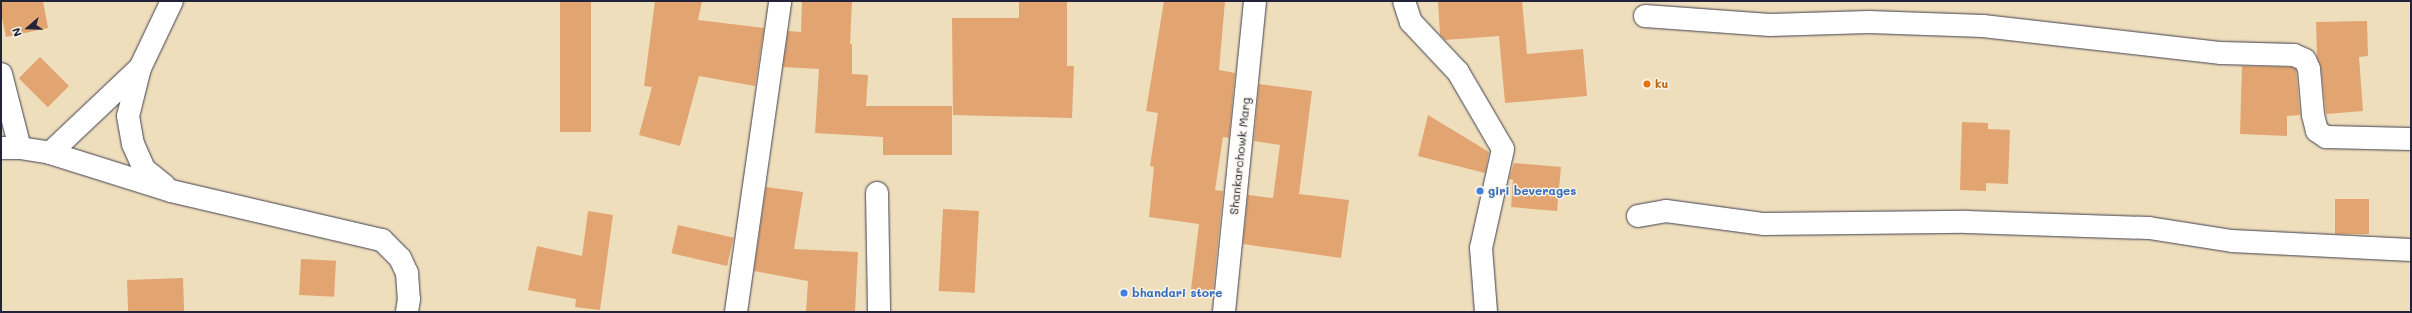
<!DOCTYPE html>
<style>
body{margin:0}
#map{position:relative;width:2412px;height:313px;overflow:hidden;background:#eedebc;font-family:Mali,sans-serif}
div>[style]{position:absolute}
.building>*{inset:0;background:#e2a572;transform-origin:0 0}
.roads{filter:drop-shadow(0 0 1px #413e4e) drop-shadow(0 0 1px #413e4e)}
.minor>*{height:22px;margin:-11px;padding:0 11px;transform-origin:11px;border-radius:11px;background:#fff}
.dots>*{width:11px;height:11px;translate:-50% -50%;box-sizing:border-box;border:2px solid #f7f3e8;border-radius:50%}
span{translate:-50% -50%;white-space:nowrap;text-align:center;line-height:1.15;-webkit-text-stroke:3px #f7f3e8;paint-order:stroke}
.food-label{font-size:12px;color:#c56008;font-weight:700}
.left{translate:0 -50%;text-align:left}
.street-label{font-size:12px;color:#22223b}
.shop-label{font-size:12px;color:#366cbe;font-weight:700}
.frame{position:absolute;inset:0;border:2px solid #22223b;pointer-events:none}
.north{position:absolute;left:8px;top:8px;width:40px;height:40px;-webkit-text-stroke:3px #f7f3e8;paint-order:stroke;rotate:250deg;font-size:11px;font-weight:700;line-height:16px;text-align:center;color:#22223b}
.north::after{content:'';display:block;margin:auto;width:14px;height:18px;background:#22223b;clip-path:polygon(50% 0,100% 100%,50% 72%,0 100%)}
</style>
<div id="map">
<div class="building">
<i style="clip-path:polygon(1px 1px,43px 1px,48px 28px,6px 37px,1px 13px)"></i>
<i style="left:560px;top:1px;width:31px;height:131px"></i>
<i style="clip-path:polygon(655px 1px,702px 1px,698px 20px,764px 28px,755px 86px,699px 76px,680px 146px,639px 135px,652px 87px,644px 86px)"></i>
<i style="clip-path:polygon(802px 1px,852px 1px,850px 44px,852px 44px,852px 74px,868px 75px,866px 106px,952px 106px,952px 155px,883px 155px,883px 137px,815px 133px,819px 69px,783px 67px,788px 31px,801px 32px)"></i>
<i style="clip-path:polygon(1019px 1px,1067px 1px,1067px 66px,1074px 66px,1072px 118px,953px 115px,952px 18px,1019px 18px)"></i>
<i style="clip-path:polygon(1164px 1px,1225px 1px,1219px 70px,1235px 73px,1229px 138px,1223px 137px,1215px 190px,1223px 191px,1213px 292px,1191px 289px,1199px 224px,1149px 217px,1154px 167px,1150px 166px,1158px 113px,1146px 111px)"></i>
<i style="clip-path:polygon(1438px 1px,1522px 1px,1527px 54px,1583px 49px,1587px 96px,1505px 103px,1499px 36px,1445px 40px,1440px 35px)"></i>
<i style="clip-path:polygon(2367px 21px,2368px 56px,2359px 57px,2363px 111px,2326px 114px,2321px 68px,2317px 56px,2316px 22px)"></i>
<i style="left:40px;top:57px;width:41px;height:30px;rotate:45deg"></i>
<i style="clip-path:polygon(2242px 66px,2291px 67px,2296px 69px,2300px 115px,2287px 116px,2287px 136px,2240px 134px)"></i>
<i style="clip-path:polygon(1259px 84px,1312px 91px,1299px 194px,1349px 200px,1341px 258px,1243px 244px,1248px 195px,1273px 198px,1280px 145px,1254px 141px)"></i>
<i style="clip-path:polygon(1428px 115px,1489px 152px,1485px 173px,1418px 156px)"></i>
<i style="clip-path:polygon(1962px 122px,1988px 123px,1988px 129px,2010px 130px,2008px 184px,1986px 183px,1986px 191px,1960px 190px)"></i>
<i style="clip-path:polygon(1514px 163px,1561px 167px,1557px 211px,1511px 207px,1513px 180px,1509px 179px)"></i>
<i style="clip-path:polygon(766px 187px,803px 192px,794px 249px,858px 252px,855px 312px,806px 312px,808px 281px,754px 271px)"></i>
<i style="left:2335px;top:199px;width:34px;height:35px"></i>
<i style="left:943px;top:209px;width:36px;height:82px;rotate:3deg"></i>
<i style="clip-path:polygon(588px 211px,613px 215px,600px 310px,575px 307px,576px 299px,528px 290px,537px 246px,582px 256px)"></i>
<i style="left:678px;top:225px;width:57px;height:29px;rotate:13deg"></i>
<i style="left:301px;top:259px;width:35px;height:36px;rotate:3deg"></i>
<i style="left:183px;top:278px;width:34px;height:56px;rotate:88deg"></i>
</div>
<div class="roads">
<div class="minor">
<i style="left:1404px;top:1px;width:22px;rotate:72deg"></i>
<i style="left:1411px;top:22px;width:69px;rotate:46.8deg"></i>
<i style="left:1458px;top:72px;width:89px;rotate:59.7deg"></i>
<i style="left:1503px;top:149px;width:101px;rotate:102.5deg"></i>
<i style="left:1481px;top:248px;width:64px;rotate:85.5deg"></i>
<i style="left:1645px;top:16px;width:125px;rotate:4.1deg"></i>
<i style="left:1770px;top:25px;width:99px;rotate:-1.7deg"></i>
<i style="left:1869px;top:22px;width:114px;rotate:2deg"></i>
<i style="left:1983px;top:26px;width:240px;rotate:6.5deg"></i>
<i style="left:2221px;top:53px;width:73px;rotate:1.6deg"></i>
<i style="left:2294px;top:55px;width:12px;rotate:24deg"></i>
<i style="left:2305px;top:60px;width:10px;rotate:66deg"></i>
<i style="left:2309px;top:69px;width:46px;rotate:85deg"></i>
<i style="left:2313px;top:115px;width:16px;rotate:76deg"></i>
<i style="left:2317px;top:131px;width:11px;rotate:34deg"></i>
<i style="left:2326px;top:137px;width:85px;rotate:1.3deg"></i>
<i style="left:140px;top:68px;width:49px;rotate:104deg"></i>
<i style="left:128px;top:116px;width:28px;rotate:80deg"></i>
<i style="left:133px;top:144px;width:27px;rotate:66deg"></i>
<i style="left:144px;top:169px;width:26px;rotate:39deg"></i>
<i style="left:1px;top:74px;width:76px;rotate:75.6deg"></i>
<i style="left:1px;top:148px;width:19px"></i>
<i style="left:20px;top:148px;width:30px;rotate:9deg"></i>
<i style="left:50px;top:153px;width:124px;rotate:-43.4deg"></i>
<i style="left:140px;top:68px;width:74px;rotate:-64.5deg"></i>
<i style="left:50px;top:153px;width:127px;rotate:17.4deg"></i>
<i style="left:171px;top:191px;width:217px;rotate:13.1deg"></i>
<i style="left:382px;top:240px;width:25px;rotate:45deg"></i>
<i style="left:400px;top:258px;width:17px;rotate:65deg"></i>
<i style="left:407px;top:273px;width:26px;rotate:86deg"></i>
<i style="left:409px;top:299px;width:13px;rotate:99deg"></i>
<i style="left:877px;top:193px;width:119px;rotate:89deg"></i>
<i style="left:1638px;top:216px;width:28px;rotate:-10deg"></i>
<i style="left:1666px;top:211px;width:99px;rotate:7.6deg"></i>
<i style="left:1764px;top:224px;width:203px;rotate:-0.6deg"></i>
<i style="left:1967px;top:222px;width:182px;rotate:1.9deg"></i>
<i style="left:2149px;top:228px;width:84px;rotate:8.9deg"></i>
<i style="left:2232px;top:241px;width:179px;rotate:2.9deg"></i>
<i style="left:736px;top:312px;width:314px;rotate:-81.9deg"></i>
<i style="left:1224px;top:312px;width:313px;rotate:-84.3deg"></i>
</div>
</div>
<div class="dots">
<i style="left:1647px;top:84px;background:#e8710a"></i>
<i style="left:1480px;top:191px;background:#3f7fe0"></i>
<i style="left:1124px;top:293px;background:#3f7fe0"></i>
</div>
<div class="food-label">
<span class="left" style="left:1655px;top:84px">ku</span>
</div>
<div class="street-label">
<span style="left:1240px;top:156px;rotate:-84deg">Shankarchowk Marg</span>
</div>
<div class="shop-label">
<span class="left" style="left:1488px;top:191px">giri beverages</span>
<span class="left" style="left:1132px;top:293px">bhandari store</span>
</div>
<div class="frame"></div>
<div class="north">N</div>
</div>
